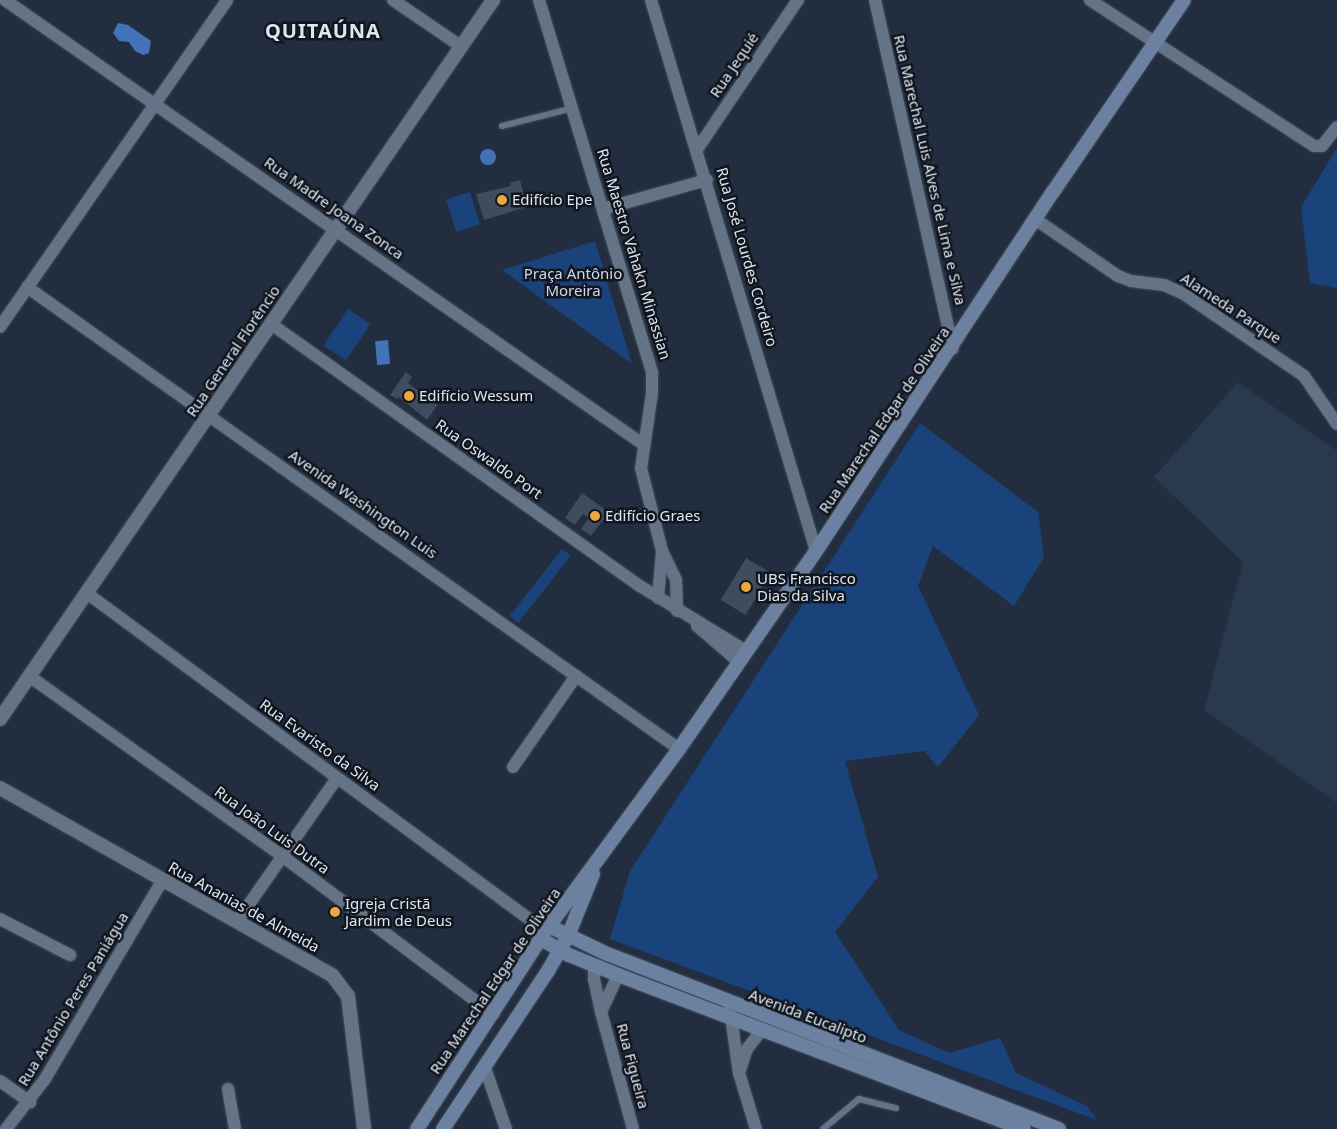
<!DOCTYPE html>
<meta charset="utf-8">
<style>
body{margin:0}
#map{position:relative;width:1337px;height:1129px;overflow:hidden;background:#222e3f;font-family:"Noto Sans",sans-serif}
div>[style]{position:absolute}
.built>*{inset:0;background:#29394e}
.green>*{inset:0;background:#19437a;transform-origin:0 0}
.water>*{inset:0;background:#4273b7;transform-origin:0 0}
.round{border-radius:50%}
.building>*{inset:0;background:#3f4c5e;transform-origin:0 0}
.roads{filter:drop-shadow(0 0 1px #424c5a) drop-shadow(0 0 1px #424c5a)}
.service>*{height:6px;margin:-3px;padding:0 3px;transform-origin:3px;border-radius:3px;background:#657386}
.minor>*{height:12px;margin:-6px;padding:0 6px;transform-origin:6px;border-radius:6px;background:#657386}
.tertiary>*{height:14px;margin:-7px;padding:0 7px;transform-origin:7px;border-radius:7px;background:#657386}
.secondary>*{height:14px;margin:-7px;padding:0 7px;transform-origin:7px;border-radius:7px;background:#6c819f}
.dots>*{width:14px;height:14px;translate:-50% -50%;box-sizing:border-box;border:2px solid #11161e;border-radius:50%}
span{translate:-50% -50%;white-space:nowrap;text-align:center;line-height:1.15;-webkit-text-stroke:5px #11161e;paint-order:stroke}
.street-label{font-size:15px;color:#dee6f1}
.poi-label{font-size:15px;color:#dee6f1}
.left{translate:0 -50%;text-align:left}
.park-label{font-size:15px;color:#cddaed}
.district-label{font-size:20px;color:#dee6f1;font-weight:700;letter-spacing:1px}
</style>
<div id="map">
<div class="built">
<i style="clip-path:polygon(1238px 382px,1337px 451px,1337px 803px,1204px 710px,1243px 562px,1154px 477px)"></i>
</div>
<div class="green">
<i style="clip-path:polygon(1337px 148px,1337px 288px,1310px 283px,1301px 207px)"></i>
<i style="left:470px;top:192px;width:34px;height:25px;rotate:73deg"></i>
<i style="clip-path:polygon(595px 241px,632px 364px,502px 270px)"></i>
<i style="left:348px;top:309px;width:27px;height:44px;rotate:34deg"></i>
<i style="clip-path:polygon(920px 423px,1038px 512px,1044px 557px,1014px 606px,933px 546px,918px 586px,979px 715px,938px 767px,924px 751px,845px 761px,878px 877px,835px 932px,899px 1030px,949px 1053px,1000px 1038px,1016px 1073px,1087px 1106px,1097px 1120px,610px 939px,630px 871px)"></i>
<i style="left:562px;top:549px;width:11px;height:85px;rotate:38deg"></i>
</div>
<div class="water">
<i style="clip-path:polygon(118px 23px,128px 25px,151px 41px,149px 53px,143px 55px,135px 51px,129px 42px,119px 41px,113px 33px)"></i>
<i class="round" style="left:480px;top:149px;width:16px;height:16px"></i>
<i style="left:388px;top:340px;width:24px;height:13px;rotate:85deg"></i>
</div>
<div class="building">
<i style="clip-path:polygon(520px 180px,527px 207px,484px 220px,476px 194px,511px 186px,510px 183px)"></i>
<i style="clip-path:polygon(406px 372px,412px 377px,408px 383px,430px 399px,435px 391px,443px 397px,427px 420px,399px 397px,397px 399px,390px 395px)"></i>
<i style="clip-path:polygon(582px 493px,609px 512px,591px 536px,581px 529px,589px 518px,583px 514px,575px 525px,565px 518px)"></i>
<i style="left:746px;top:558px;width:29px;height:49px;rotate:31deg"></i>
</div>
<div class="roads">
<div class="service">
<i style="left:502px;top:126px;width:73px;rotate:-14.2deg"></i>
<i style="left:823px;top:1129px;width:47px;rotate:-39.8deg"></i>
<i style="left:859px;top:1099px;width:38px;rotate:14deg"></i>
</div>
<div class="minor">
<i style="left:5px;top:0;width:779px;rotate:34.85deg"></i>
<i style="left:393px;top:0;width:83px;rotate:34.3deg"></i>
<i style="left:539px;top:0;width:390px;rotate:73.1deg"></i>
<i style="left:652px;top:373px;width:20px;rotate:90deg"></i>
<i style="left:652px;top:393px;width:76px;rotate:98.3deg"></i>
<i style="left:641px;top:468px;width:86px;rotate:75.8deg"></i>
<i style="left:662px;top:551px;width:32px;rotate:64deg"></i>
<i style="left:676px;top:580px;width:31px;rotate:88deg"></i>
<i style="left:651px;top:0;width:575px;rotate:73.33deg"></i>
<i style="left:875px;top:0;width:357px;rotate:77.4deg"></i>
<i style="left:1090px;top:0;width:267px;rotate:33.1deg"></i>
<i style="left:1314px;top:146px;width:8px"></i>
<i style="left:1322px;top:146px;width:24px;rotate:-52deg"></i>
<i style="left:698px;top:148px;width:179px;rotate:-56deg"></i>
<i style="left:603px;top:209px;width:108px;rotate:-15.6deg"></i>
<i style="left:1035px;top:219px;width:101px;rotate:34.5deg"></i>
<i style="left:1118px;top:276px;width:14px;rotate:21deg"></i>
<i style="left:1131px;top:281px;width:33px;rotate:7deg"></i>
<i style="left:1164px;top:285px;width:22px;rotate:24deg"></i>
<i style="left:1184px;top:294px;width:145px;rotate:34.3deg"></i>
<i style="left:1304px;top:376px;width:58px;rotate:55.5deg"></i>
<i style="left:27px;top:287px;width:799px;rotate:35.32deg"></i>
<i style="left:271px;top:324px;width:453px;rotate:35.4deg"></i>
<i style="left:640px;top:586px;width:124px;rotate:31.5deg"></i>
<i style="left:0;top:327px;width:398px;rotate:-55.2deg"></i>
<i style="left:88px;top:594px;width:553px;rotate:36.39deg"></i>
<i style="left:533px;top:922px;width:16px;rotate:14deg"></i>
<i style="left:658px;top:598px;width:47px;rotate:-85.1deg"></i>
<i style="left:697px;top:626px;width:55px;rotate:40.6deg"></i>
<i style="left:29px;top:676px;width:310px;rotate:35.4deg"></i>
<i style="left:282px;top:856px;width:264px;rotate:36.8deg"></i>
<i style="left:513px;top:767px;width:111px;rotate:-55.3deg"></i>
<i style="left:0;top:919px;width:79px;rotate:27.2deg"></i>
<i style="left:238px;top:920px;width:173px;rotate:-55.1deg"></i>
<i style="left:594px;top:965px;width:14px;rotate:90deg"></i>
<i style="left:594px;top:979px;width:34px;rotate:78deg"></i>
<i style="left:601px;top:1012px;width:121px;rotate:74.7deg"></i>
<i style="left:729px;top:1003px;width:71px;rotate:81.9deg"></i>
<i style="left:739px;top:1073px;width:59px;rotate:73.1deg"></i>
<i style="left:601px;top:1012px;width:41px;rotate:-65.3deg"></i>
<i style="left:485px;top:1068px;width:65px;rotate:71deg"></i>
<i style="left:740px;top:1070px;width:22px;rotate:-72deg"></i>
<i style="left:747px;top:1049px;width:24px;rotate:-52deg"></i>
<i style="left:0;top:1081px;width:37px;rotate:35deg"></i>
<i style="left:228px;top:1089px;width:41px;rotate:80.1deg"></i>
<i style="left:6px;top:1129px;width:63px;rotate:-52deg"></i>
<i style="left:45px;top:1079px;width:230px;rotate:-59.4deg"></i>
</div>
<div class="tertiary">
<i style="left:0;top:719px;width:872px;rotate:-55.56deg"></i>
<i style="left:0;top:788px;width:381px;rotate:29.4deg"></i>
<i style="left:332px;top:975px;width:26px;rotate:53deg"></i>
<i style="left:348px;top:996px;width:134px;rotate:83.1deg"></i>
</div>
<div class="secondary">
<i style="left:549px;top:926px;width:62px;rotate:25.7deg"></i>
<i style="left:605px;top:953px;width:487px;rotate:21.2deg"></i>
<i style="left:541px;top:939px;width:32px;rotate:30deg"></i>
<i style="left:569px;top:955px;width:53px;rotate:22.2deg"></i>
<i style="left:618px;top:975px;width:434px;rotate:20.8deg"></i>
<i style="left:417px;top:1129px;width:242px;rotate:-57deg"></i>
<i style="left:549px;top:926px;width:220px;rotate:-53.7deg"></i>
<i style="left:679px;top:749px;width:241px;rotate:-55.3deg"></i>
<i style="left:816px;top:551px;width:430px;rotate:-56.6deg"></i>
<i style="left:1053px;top:192px;width:232px;rotate:-55.7deg"></i>
<i style="left:443px;top:1129px;width:190px;rotate:-56.4deg"></i>
<i style="left:548px;top:971px;width:40px;rotate:-60.3deg"></i>
<i style="left:568px;top:936px;width:67px;rotate:-68deg"></i>
</div>
</div>
<div class="dots">
<i style="left:502px;top:200px;background:#eba939"></i>
<i style="left:409px;top:396px;background:#eba939"></i>
<i style="left:595px;top:516px;background:#eba939"></i>
<i style="left:746px;top:587px;background:#eba939"></i>
<i style="left:335px;top:912px;background:#eba939"></i>
</div>
<div class="street-label">
<span style="left:734px;top:65px;rotate:-56deg">Rua Jequié</span>
<span style="left:930px;top:170px;rotate:77deg">Rua Marechal Luis Alves de Lima e Silva</span>
<span style="left:334px;top:208px;rotate:35deg">Rua Madre Joana Zonca</span>
<span style="left:634px;top:254px;rotate:73deg">Rua Maestro Vahakn Minassian</span>
<span style="left:747px;top:257px;rotate:74deg">Rua José Lourdes Cordeiro</span>
<span style="left:1231px;top:308px;rotate:33deg">Alameda Parque</span>
<span style="left:233px;top:351px;rotate:-56deg">Rua General Florêncio</span>
<span style="left:884px;top:420px;rotate:-56deg">Rua Marechal Edgar de Oliveira</span>
<span style="left:489px;top:459px;rotate:35deg">Rua Oswaldo Port</span>
<span style="left:363px;top:504px;rotate:35deg">Avenida Washington Luis</span>
<span style="left:320px;top:745px;rotate:36deg">Rua Evaristo da Silva</span>
<span style="left:272px;top:830px;rotate:36deg">Rua João Luis Dutra</span>
<span style="left:244px;top:907px;rotate:29deg">Rua Ananias de Almeida</span>
<span style="left:495px;top:981px;rotate:-56deg">Rua Marechal Edgar de Oliveira</span>
<span style="left:73px;top:999px;rotate:-59deg">Rua Antônio Peres Paniágua</span>
<span style="left:808px;top:1016px;rotate:21deg">Avenida Eucalipto</span>
<span style="left:633px;top:1066px;rotate:75deg">Rua Figueira</span>
</div>
<div class="poi-label">
<span class="left" style="left:512px;top:200px">Edifício Epe</span>
<span class="left" style="left:419px;top:396px">Edifício Wessum</span>
<span class="left" style="left:605px;top:516px">Edifício Graes</span>
<span class="left" style="left:757px;top:587px">UBS Francisco<br>Dias da Silva</span>
<span class="left" style="left:345px;top:912px">Igreja Cristã<br>Jardim de Deus</span>
</div>
<div class="park-label">
<span style="left:573px;top:282px">Praça Antônio<br>Moreira</span>
</div>
<div class="district-label">
<span style="left:323px;top:30px">QUITAÚNA</span>
</div>
</div>
